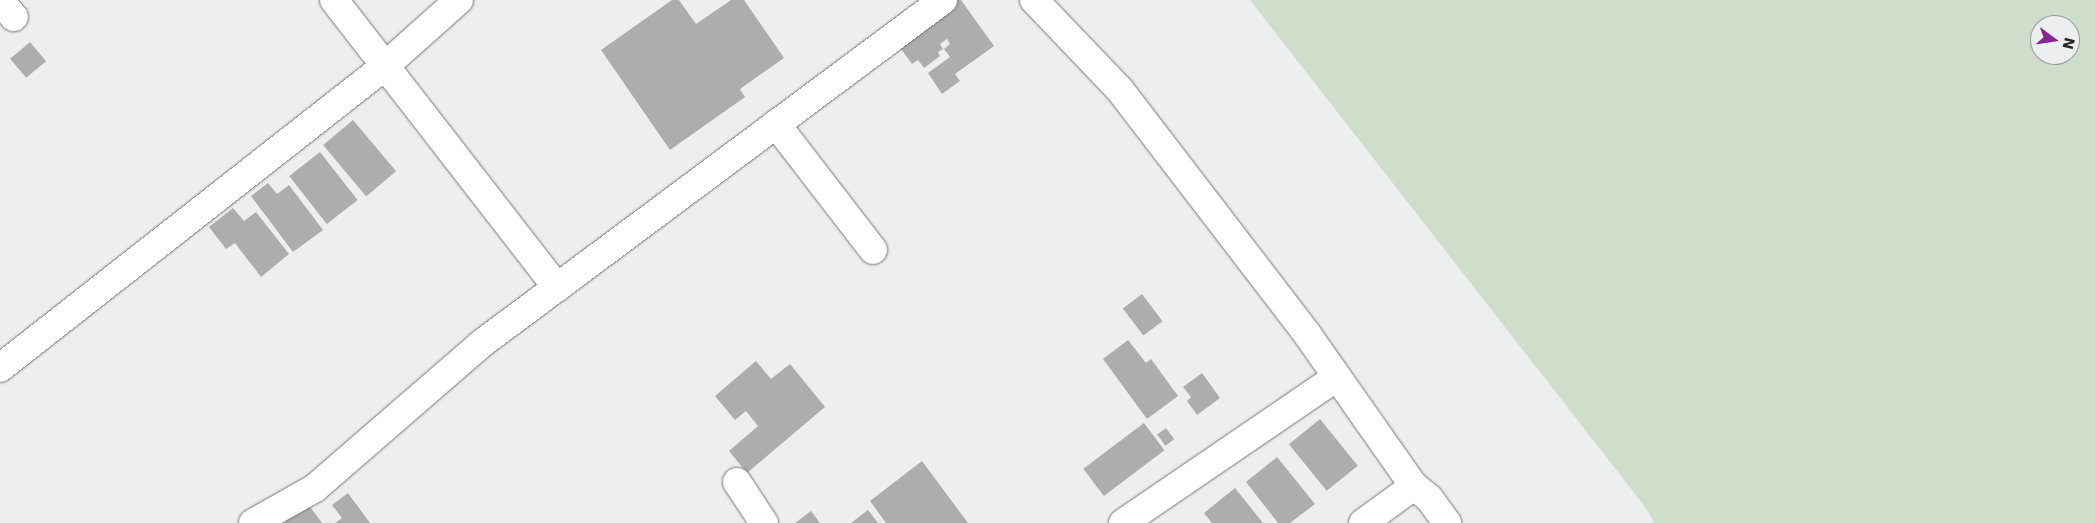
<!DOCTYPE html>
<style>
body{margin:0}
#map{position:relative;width:2095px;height:523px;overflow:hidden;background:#eceeef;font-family:"DejaVu Sans",sans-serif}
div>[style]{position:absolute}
.green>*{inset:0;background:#cfdecb}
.building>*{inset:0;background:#aeadac;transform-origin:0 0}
.roads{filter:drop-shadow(0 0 1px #757677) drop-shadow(0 0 1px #757677)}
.minor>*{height:28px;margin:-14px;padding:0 14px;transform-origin:14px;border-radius:14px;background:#fff}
span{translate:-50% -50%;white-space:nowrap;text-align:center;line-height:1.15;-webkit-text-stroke:4px #eceeef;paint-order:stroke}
.north{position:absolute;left:2030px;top:15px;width:50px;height:50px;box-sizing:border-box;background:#eceeef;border:1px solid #9c9d9e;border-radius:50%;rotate:104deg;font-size:14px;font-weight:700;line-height:20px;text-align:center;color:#242425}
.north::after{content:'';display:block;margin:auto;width:18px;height:22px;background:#88268f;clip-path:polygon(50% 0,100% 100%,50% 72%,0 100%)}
</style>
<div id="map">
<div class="green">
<i style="clip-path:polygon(evenodd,1250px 0,2095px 0,2095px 523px,1654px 523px,1646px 508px,1250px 0,2040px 25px,2070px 25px,2070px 55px,2040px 55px,2040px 25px)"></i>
</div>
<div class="building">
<i style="clip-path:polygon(672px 0,679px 0,696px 24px,731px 0,744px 0,784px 58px,740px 89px,745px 97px,670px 150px,601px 50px)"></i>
<i style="clip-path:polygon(954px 0,961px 0,994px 46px,955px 74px,960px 81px,942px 94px,928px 73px,950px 57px,944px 49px,950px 44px,947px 39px,940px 44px,943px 49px,938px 52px,940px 56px,924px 68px,918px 60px,912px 64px,896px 42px)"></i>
<i style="left:30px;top:42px;width:25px;height:26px;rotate:50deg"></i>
<i style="left:353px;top:120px;width:67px;height:39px;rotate:50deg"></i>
<i style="left:320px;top:152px;width:61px;height:39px;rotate:52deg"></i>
<i style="clip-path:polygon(268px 183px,277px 194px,289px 185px,323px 230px,293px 252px,251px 196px)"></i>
<i style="clip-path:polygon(233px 208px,244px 221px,256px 212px,289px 254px,261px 277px,235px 243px,226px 249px,209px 227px)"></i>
<i style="left:1142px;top:294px;width:34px;height:24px;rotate:53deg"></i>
<i style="clip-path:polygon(1128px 340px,1146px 363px,1151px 359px,1178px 396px,1147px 419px,1103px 359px)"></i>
<i style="clip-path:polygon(756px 361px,771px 379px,790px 364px,825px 407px,747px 473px,729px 451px,758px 426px,746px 411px,735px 420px,715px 396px)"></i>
<i style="clip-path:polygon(1202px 373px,1220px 398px,1197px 415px,1187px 401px,1191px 397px,1183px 387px)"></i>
<i style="left:1320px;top:419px;width:60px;height:40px;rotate:51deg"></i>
<i style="left:1144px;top:423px;width:34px;height:76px;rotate:53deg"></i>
<i style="left:1166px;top:428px;width:14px;height:11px;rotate:54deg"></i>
<i style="clip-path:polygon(1277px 457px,1315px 504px,1290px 523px,1278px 523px,1246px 482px)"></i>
<i style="clip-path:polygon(922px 461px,968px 523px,886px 523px,870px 501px)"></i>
<i style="clip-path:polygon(1235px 488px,1263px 523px,1212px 523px,1204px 513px)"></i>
<i style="clip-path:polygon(348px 493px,370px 523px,335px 523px,342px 518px,332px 505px)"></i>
<i style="clip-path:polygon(308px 504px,322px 523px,283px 523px)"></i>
<i style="clip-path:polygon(868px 510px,878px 523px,851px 523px)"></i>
<i style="clip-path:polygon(811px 511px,820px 523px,795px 523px)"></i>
</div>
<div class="roads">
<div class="minor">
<i style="left:0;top:0;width:22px;rotate:51deg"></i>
<i style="left:334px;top:0;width:364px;rotate:52.2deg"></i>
<i style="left:1034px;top:0;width:124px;rotate:46.3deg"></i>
<i style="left:1120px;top:90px;width:307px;rotate:52.5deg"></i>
<i style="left:1307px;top:334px;width:186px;rotate:54.9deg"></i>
<i style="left:776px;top:124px;width:159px;rotate:52.4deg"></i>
<i style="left:0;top:368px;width:489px;rotate:-38.1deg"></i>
<i style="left:385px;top:66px;width:99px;rotate:-41.7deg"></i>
<i style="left:737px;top:482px;width:49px;rotate:56.6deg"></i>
<i style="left:253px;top:523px;width:71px;rotate:-29.4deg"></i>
<i style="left:315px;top:488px;width:220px;rotate:-40.9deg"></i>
<i style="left:481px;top:344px;width:576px;rotate:-36.67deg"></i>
<i style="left:1123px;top:523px;width:259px;rotate:-34.3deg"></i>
<i style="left:1363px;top:523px;width:63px;rotate:-36deg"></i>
<i style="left:1414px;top:486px;width:19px;rotate:39deg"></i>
<i style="left:1429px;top:498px;width:31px;rotate:54deg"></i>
</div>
</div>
<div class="north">N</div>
</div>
